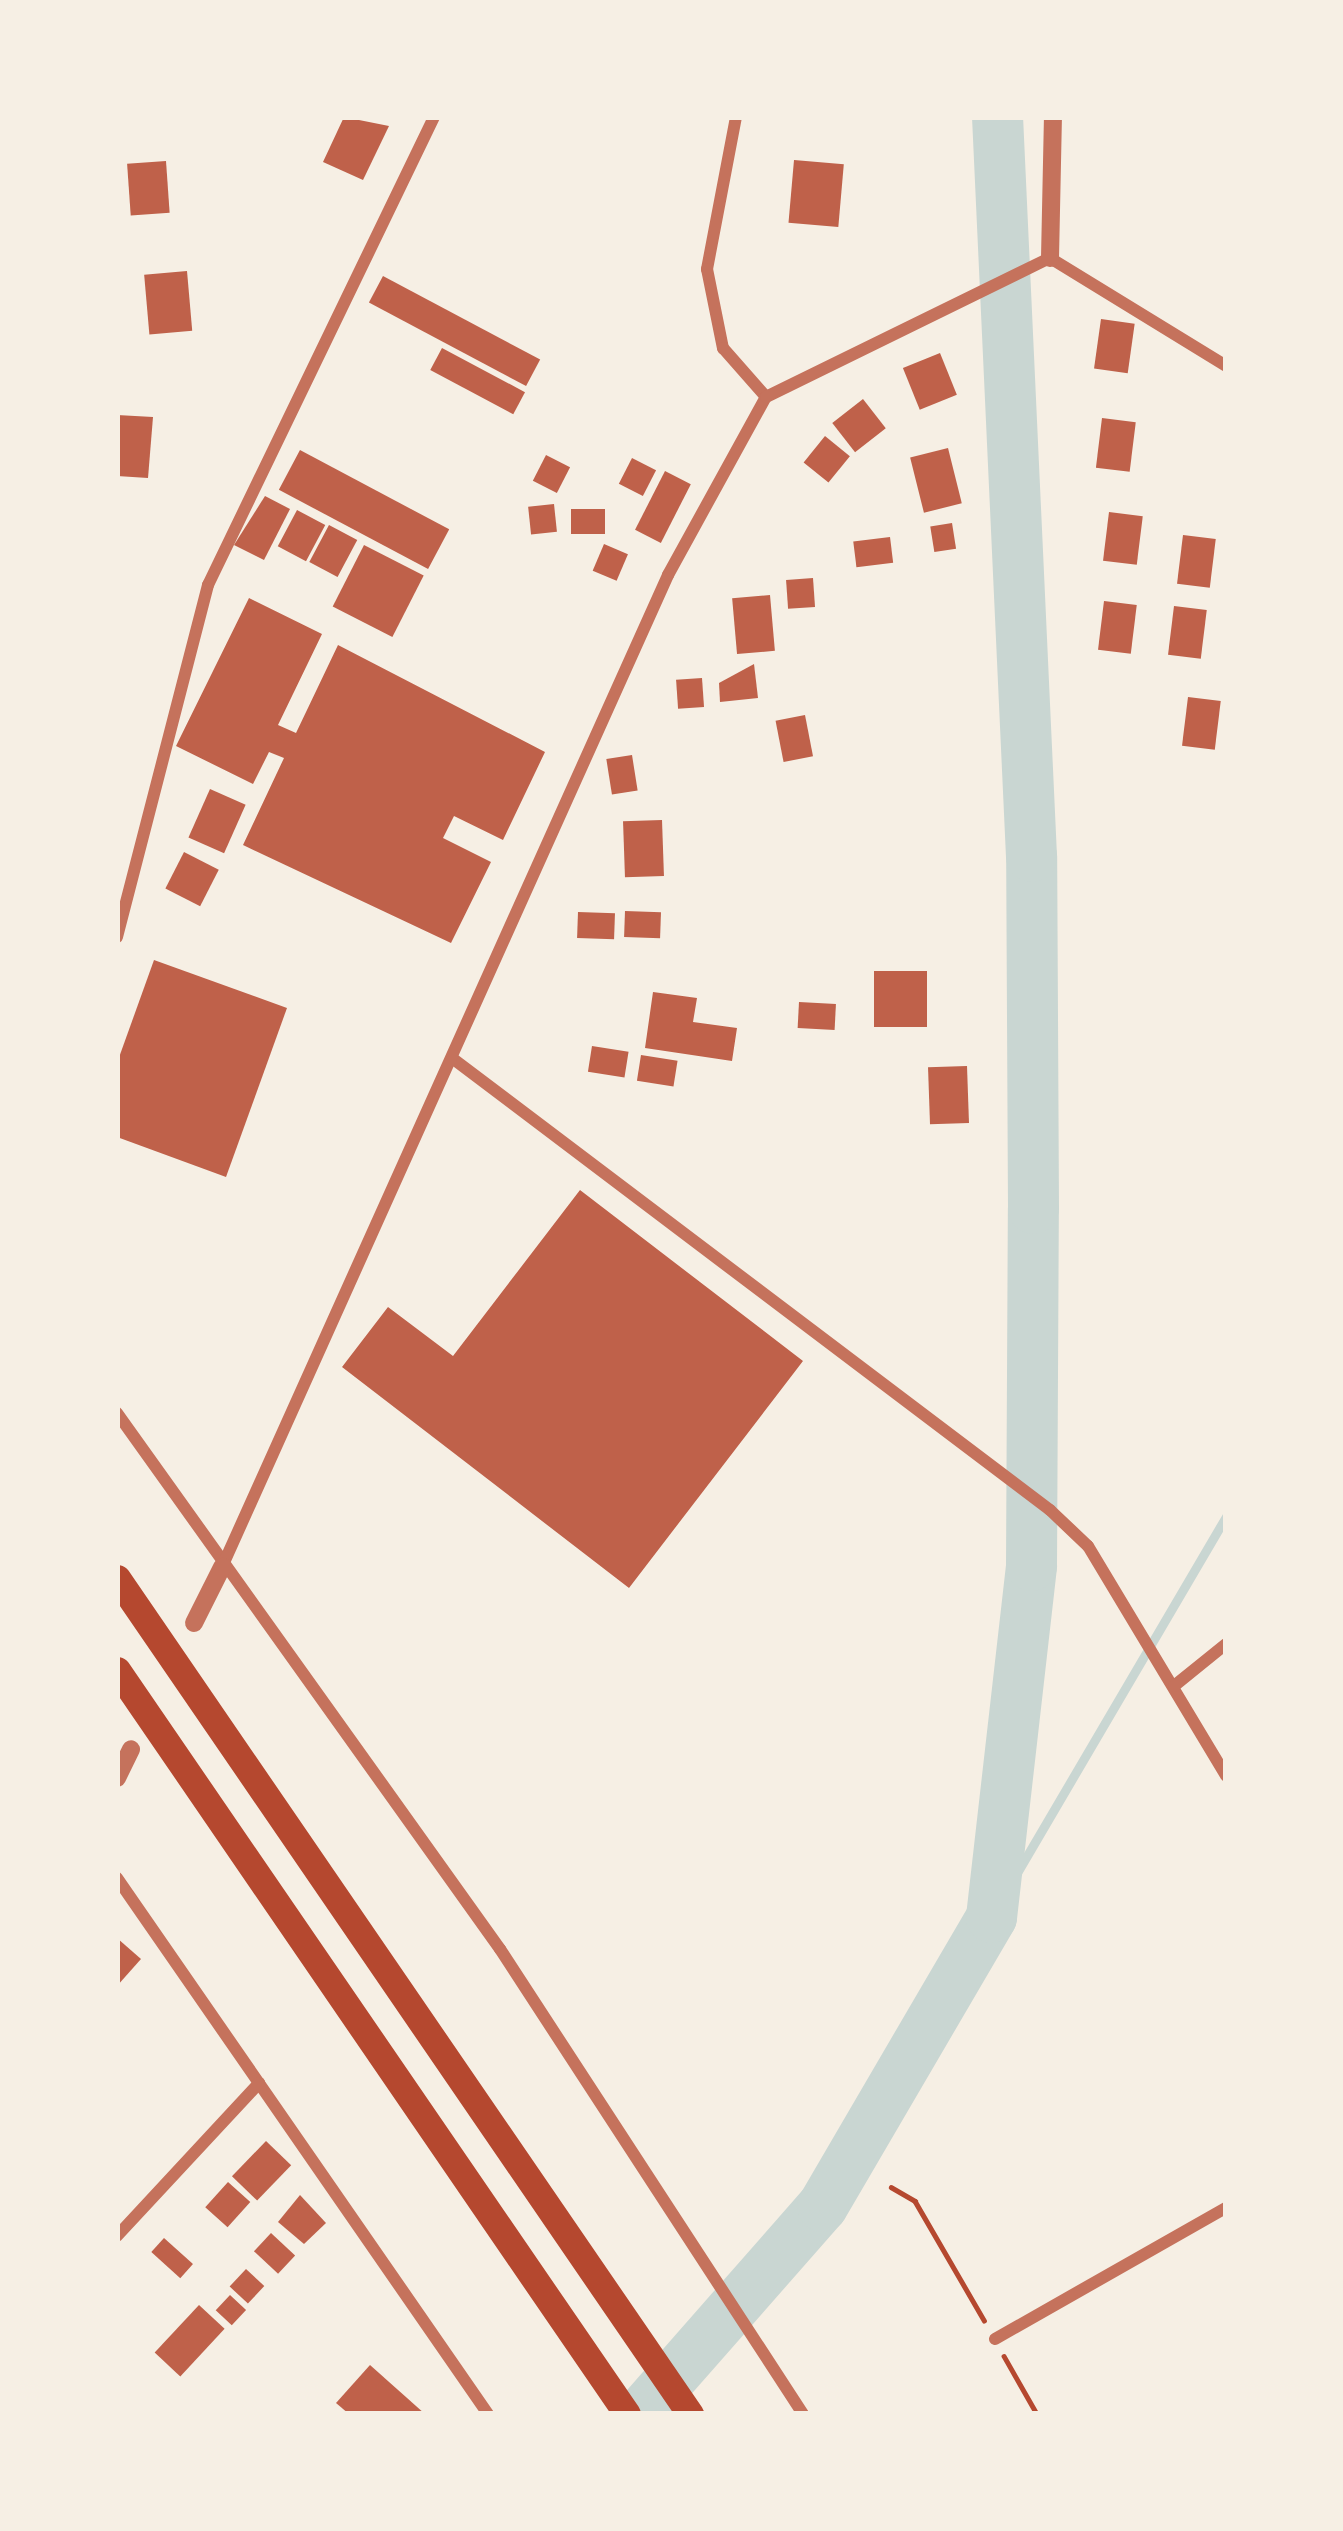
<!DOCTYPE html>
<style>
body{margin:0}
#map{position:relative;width:1343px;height:2531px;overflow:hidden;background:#f6efe4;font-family:"Sofia Sans Condensed",sans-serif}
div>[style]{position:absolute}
.stream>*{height:9px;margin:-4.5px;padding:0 4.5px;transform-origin:4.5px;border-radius:4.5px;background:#c9d6d2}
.river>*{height:51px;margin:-25.5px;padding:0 25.5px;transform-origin:25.5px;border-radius:25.5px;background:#c9d6d2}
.building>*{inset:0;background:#bf614a;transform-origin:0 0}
.path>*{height:4.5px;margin:-2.25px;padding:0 2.25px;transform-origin:2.25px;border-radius:2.25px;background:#b5482f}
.minor>*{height:12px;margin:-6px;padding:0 6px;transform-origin:6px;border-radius:6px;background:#c5725c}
.tertiary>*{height:18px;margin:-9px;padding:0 9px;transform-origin:9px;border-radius:9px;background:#c5725c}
.motorway>*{height:27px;margin:-13.5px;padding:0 13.5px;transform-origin:13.5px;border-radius:13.5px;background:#b5482f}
span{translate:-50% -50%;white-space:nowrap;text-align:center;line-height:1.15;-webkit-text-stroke:9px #f6efe4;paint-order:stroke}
.frame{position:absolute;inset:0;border:120px solid #f6efe4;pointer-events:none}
</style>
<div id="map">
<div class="stream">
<i style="left:991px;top:1917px;width:465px;rotate:-59.6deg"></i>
</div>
<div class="river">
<i style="left:639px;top:2414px;width:277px;rotate:-48.7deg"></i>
<i style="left:822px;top:2206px;width:335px;rotate:-59.7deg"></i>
<i style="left:991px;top:1917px;width:354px;rotate:-83.5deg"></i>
<i style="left:1031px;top:1565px;width:357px;rotate:-89.7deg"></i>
<i style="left:1033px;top:1208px;width:352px;rotate:-90.3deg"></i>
<i style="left:1031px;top:856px;width:740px;rotate:-92.63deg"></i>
</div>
<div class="building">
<i style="clip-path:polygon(344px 117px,389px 126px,363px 180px,323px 162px)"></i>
<i style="left:794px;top:160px;width:50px;height:63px;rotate:5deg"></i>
<i style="left:166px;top:161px;width:52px;height:39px;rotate:86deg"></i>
<i style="left:187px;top:271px;width:60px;height:43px;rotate:85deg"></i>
<i style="left:383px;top:276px;width:178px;height:30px;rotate:28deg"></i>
<i style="left:1101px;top:319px;width:34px;height:50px;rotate:8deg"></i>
<i style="left:442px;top:348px;width:94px;height:25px;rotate:28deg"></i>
<i style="left:940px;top:353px;width:45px;height:40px;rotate:68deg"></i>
<i style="left:863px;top:399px;width:37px;height:39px;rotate:52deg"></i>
<i style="clip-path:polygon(117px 415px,153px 417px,148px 478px,117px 476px)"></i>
<i style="left:1102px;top:418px;width:34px;height:50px;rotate:7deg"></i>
<i style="left:825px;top:436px;width:32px;height:34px;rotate:39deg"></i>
<i style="left:948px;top:448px;width:57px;height:39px;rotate:76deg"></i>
<i style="left:300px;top:450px;width:169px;height:45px;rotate:28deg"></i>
<i style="left:546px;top:455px;width:27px;height:29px;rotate:27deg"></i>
<i style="left:632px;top:458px;width:27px;height:29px;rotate:27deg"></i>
<i style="left:665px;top:471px;width:29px;height:66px;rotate:27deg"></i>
<i style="clip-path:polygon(265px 496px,290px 509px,264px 560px,234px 545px)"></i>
<i style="left:554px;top:504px;width:28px;height:26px;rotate:84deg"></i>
<i style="left:571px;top:509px;width:34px;height:25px"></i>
<i style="left:297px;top:510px;width:32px;height:41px;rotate:28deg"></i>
<i style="left:1109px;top:512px;width:34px;height:49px;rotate:7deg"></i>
<i style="left:952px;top:523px;width:26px;height:22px;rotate:81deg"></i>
<i style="left:329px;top:525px;width:32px;height:42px;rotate:28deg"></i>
<i style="left:1183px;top:535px;width:33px;height:49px;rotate:7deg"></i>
<i style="left:890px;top:537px;width:26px;height:37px;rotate:83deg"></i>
<i style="left:604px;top:544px;width:26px;height:29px;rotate:23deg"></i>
<i style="left:364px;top:545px;width:67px;height:69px;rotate:27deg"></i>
<i style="left:813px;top:578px;width:29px;height:27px;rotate:86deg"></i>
<i style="left:770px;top:595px;width:56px;height:38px;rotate:85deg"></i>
<i style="clip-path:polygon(249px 598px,322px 634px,278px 725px,296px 733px,338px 645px,545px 752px,503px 840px,454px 816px,443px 838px,491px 862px,451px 943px,243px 845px,284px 758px,269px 752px,253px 784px,176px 746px)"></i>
<i style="left:1104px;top:601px;width:33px;height:49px;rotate:7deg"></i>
<i style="left:1174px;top:606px;width:33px;height:49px;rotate:7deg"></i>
<i style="clip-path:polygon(754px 664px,758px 698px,720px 702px,719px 683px)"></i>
<i style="left:702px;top:678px;width:29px;height:26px;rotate:86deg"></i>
<i style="left:1188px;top:697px;width:33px;height:49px;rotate:7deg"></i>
<i style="left:805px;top:715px;width:42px;height:30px;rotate:79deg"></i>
<i style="left:632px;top:755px;width:36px;height:26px;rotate:81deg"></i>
<i style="left:210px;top:789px;width:39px;height:53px;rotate:24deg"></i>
<i style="left:662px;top:820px;width:56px;height:39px;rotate:88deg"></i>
<i style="left:184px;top:852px;width:39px;height:41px;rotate:27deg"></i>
<i style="left:625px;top:911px;width:36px;height:26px;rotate:2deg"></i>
<i style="left:578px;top:912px;width:37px;height:26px;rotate:2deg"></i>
<i style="clip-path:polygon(154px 960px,287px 1008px,226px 1177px,117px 1137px,117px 1063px)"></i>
<i style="left:874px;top:971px;width:53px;height:56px"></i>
<i style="clip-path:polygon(653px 992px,697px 998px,693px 1022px,737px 1028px,732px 1061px,645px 1048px)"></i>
<i style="left:799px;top:1002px;width:37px;height:26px;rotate:3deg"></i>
<i style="left:592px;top:1046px;width:37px;height:26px;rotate:9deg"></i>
<i style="left:641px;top:1055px;width:37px;height:26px;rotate:9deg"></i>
<i style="left:967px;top:1066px;width:57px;height:39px;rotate:88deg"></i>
<i style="clip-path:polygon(580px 1190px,803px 1361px,629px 1588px,342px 1367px,388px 1307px,453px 1356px)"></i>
<i style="clip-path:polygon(117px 1938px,141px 1959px,117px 1986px)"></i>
<i style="left:266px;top:2141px;width:35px;height:49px;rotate:44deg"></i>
<i style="left:228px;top:2182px;width:30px;height:34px;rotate:42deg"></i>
<i style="clip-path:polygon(300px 2195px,326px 2223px,304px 2244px,278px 2222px)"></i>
<i style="left:271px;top:2233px;width:33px;height:25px;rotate:43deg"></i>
<i style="left:164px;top:2238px;width:39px;height:19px;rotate:42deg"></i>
<i style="left:246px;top:2269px;width:25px;height:24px;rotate:43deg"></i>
<i style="left:230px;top:2295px;width:22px;height:21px;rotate:43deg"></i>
<i style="left:199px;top:2305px;width:35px;height:65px;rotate:43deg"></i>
<i style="clip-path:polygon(370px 2365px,425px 2414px,349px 2414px,336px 2403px)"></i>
</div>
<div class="path">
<i style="left:891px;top:2187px;width:28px;rotate:30deg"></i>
<i style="left:915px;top:2201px;width:138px;rotate:59.9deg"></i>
<i style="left:1004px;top:2356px;width:67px;rotate:60.4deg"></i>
</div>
<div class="minor">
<i style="left:736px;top:117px;width:155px;rotate:100.8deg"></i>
<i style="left:707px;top:269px;width:81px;rotate:78.6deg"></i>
<i style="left:723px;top:348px;width:65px;rotate:48.7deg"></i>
<i style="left:117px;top:937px;width:364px;rotate:-75.5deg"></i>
<i style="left:208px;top:585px;width:520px;rotate:-64.22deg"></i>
<i style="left:452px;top:1058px;width:750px;rotate:37.08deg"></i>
<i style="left:1050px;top:1510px;width:52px;rotate:43.5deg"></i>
<i style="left:1088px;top:1546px;width:268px;rotate:59deg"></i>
<i style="left:117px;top:1413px;width:659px;rotate:54.45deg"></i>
<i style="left:500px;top:1949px;width:555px;rotate:56.91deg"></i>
<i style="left:222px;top:1567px;width:1088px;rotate:-65.79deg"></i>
<i style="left:668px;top:575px;width:203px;rotate:-61.2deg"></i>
<i style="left:766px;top:397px;width:316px;rotate:-26.1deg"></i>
<i style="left:1050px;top:258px;width:206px;rotate:31.5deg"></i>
<i style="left:1174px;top:1686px;width:67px;rotate:-38.9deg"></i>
<i style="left:117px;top:1878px;width:652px;rotate:55.31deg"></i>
<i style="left:117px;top:2236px;width:209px;rotate:-47.1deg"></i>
<i style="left:995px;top:2339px;width:266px;rotate:-29.6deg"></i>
</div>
<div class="tertiary">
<i style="left:1050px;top:258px;width:141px;rotate:-88.8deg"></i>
<i style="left:194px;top:1623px;width:63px;rotate:-63.4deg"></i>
<i style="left:117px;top:1778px;width:32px;rotate:-64deg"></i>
</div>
<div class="motorway">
<i style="left:117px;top:1578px;width:1014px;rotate:55.57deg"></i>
<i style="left:117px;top:1670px;width:902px;rotate:55.57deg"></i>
</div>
<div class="frame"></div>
</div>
